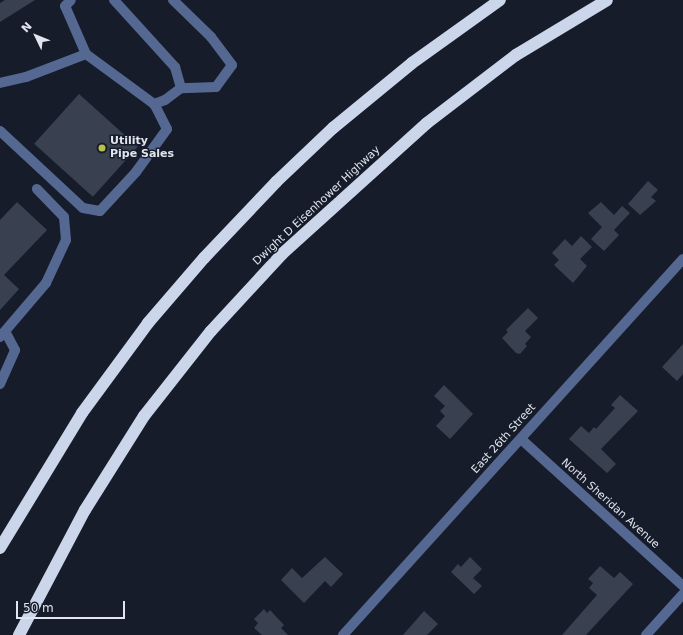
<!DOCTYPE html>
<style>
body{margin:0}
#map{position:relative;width:683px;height:635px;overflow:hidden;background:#161c2a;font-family:"DejaVu Sans",sans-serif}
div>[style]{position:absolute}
.building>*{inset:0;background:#394150;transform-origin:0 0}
.minor>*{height:10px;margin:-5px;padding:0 5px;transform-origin:5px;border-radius:5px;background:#546892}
.highway>*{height:12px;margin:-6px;padding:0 6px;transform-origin:6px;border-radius:6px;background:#cbd6eb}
.dots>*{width:11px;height:11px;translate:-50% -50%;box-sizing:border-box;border:2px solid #161c2a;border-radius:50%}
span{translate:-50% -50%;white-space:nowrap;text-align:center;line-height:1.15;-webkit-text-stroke:3px #161c2a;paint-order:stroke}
.poi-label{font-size:11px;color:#e0e5ef;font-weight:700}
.left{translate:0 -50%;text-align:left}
.street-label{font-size:11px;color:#e0e5ef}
.north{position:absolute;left:16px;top:16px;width:40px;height:40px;-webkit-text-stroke:3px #161c2a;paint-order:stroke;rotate:313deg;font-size:11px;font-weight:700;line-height:16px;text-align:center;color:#e0e5ef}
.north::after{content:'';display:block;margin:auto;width:14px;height:18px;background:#e0e5ef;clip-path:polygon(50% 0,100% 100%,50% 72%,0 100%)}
.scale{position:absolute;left:16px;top:601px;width:109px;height:18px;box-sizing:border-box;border:2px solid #e0e5ef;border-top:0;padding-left:5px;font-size:12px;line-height:14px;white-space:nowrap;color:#e0e5ef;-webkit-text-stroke:3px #161c2a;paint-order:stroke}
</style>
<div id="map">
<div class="building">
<i style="clip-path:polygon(5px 0,35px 0,0 22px,0 3px)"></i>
<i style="left:79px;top:94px;width:79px;height:67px;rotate:42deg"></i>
<i style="clip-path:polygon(648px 181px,658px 190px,651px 197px,656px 201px,640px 215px,628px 204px)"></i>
<i style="clip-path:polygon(17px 202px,47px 230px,4px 275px,19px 289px,0 310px,0 220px)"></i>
<i style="clip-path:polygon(601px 202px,614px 215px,622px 206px,630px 213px,614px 230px,619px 235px,604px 251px,591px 239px,602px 227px,588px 213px)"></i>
<i style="clip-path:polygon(581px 236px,592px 247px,580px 259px,587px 266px,573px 283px,554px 265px,559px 260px,552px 253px,565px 239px,572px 246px)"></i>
<i style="clip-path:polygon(528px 308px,538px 318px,525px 331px,531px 337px,525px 344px,527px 346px,520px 354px,516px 353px,502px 338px,508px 332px,506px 330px)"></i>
<i style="clip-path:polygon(683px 344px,683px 374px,677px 381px,662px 367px)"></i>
<i style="clip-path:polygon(444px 385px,473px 414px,450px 439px,436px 426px,445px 416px,440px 411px,445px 406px,434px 396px)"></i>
<i style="clip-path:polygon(620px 395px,638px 411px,601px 449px,616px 464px,607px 473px,569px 439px,581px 426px,589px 433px,594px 427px,596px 429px,615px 408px,611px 405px)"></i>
<i style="clip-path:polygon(325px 557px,343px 574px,331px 587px,325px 581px,304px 603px,281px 580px,292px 568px,302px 578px)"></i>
<i style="clip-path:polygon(470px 557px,482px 569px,473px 578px,482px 586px,474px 594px,451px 572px,458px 564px,461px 567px)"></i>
<i style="clip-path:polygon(600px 566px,614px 578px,620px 572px,633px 584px,586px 635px,562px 635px,597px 595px,589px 588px,593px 583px,588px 579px)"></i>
<i style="clip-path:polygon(264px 609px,267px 613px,270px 610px,284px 625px,281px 628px,288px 635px,262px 635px,254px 628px,258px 623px,254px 619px)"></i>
<i style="clip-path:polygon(424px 611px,438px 624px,427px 635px,403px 635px)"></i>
</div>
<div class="minor">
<i style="left:114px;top:0;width:91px;rotate:47.7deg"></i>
<i style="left:175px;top:67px;width:22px;rotate:74deg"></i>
<i style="left:181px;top:88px;width:20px;rotate:143deg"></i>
<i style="left:165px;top:100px;width:12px;rotate:160deg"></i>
<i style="left:173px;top:0;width:53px;rotate:44.2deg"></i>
<i style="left:211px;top:37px;width:35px;rotate:53deg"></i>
<i style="left:232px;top:65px;width:27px;rotate:126deg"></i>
<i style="left:216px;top:87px;width:35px;rotate:178deg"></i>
<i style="left:0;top:83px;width:27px;rotate:-13deg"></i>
<i style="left:26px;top:77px;width:64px;rotate:-21deg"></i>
<i style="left:86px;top:54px;width:52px;rotate:-113.6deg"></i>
<i style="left:65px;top:6px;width:8px;rotate:-45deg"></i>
<i style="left:0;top:131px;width:113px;rotate:42.9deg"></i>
<i style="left:83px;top:208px;width:17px;rotate:10deg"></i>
<i style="left:100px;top:211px;width:53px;rotate:-47.3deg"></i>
<i style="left:136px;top:172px;width:53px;rotate:-54.2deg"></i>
<i style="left:167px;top:129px;width:28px;rotate:-117deg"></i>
<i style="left:154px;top:104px;width:84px;rotate:-143.7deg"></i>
<i style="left:0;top:337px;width:71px;rotate:-49.6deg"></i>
<i style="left:46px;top:283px;width:47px;rotate:-65.1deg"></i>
<i style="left:66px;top:240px;width:23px;rotate:-95deg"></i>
<i style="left:64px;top:217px;width:39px;rotate:-134deg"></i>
<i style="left:0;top:384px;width:37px;rotate:-66deg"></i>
<i style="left:15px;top:350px;width:21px;rotate:-118deg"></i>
<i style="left:521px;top:439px;width:219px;rotate:42.2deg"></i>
<i style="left:343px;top:635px;width:507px;rotate:-47.88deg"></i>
<i style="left:646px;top:635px;width:55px;rotate:-47.9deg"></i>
</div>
<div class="highway">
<i style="left:0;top:548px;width:158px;rotate:-58.7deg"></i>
<i style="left:82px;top:413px;width:112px;rotate:-53.7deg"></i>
<i style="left:148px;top:323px;width:86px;rotate:-49.3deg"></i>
<i style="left:204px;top:258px;width:105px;rotate:-46.5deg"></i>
<i style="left:276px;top:182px;width:79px;rotate:-43.5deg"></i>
<i style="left:333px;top:128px;width:102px;rotate:-39.4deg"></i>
<i style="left:412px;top:63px;width:108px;rotate:-35.6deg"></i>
<i style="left:19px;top:635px;width:141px;rotate:-62.2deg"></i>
<i style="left:85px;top:510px;width:111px;rotate:-57.9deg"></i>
<i style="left:144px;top:416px;width:108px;rotate:-51.8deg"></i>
<i style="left:211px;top:331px;width:105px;rotate:-47.3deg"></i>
<i style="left:282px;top:254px;width:195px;rotate:-42.1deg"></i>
<i style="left:427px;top:123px;width:112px;rotate:-37.4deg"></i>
<i style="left:516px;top:55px;width:106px;rotate:-31.1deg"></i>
</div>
<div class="dots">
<i style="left:102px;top:148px;background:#b7c148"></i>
</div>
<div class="poi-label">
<span class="left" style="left:110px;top:148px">Utility<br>Pipe Sales</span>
</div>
<div class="street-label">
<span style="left:317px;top:206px;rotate:-43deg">Dwight D Eisenhower Highway</span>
<span style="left:504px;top:439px;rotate:-48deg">East 26th Street</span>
<span style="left:610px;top:504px;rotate:42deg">North Sheridan Avenue</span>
</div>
<div class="north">N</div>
<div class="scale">50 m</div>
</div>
